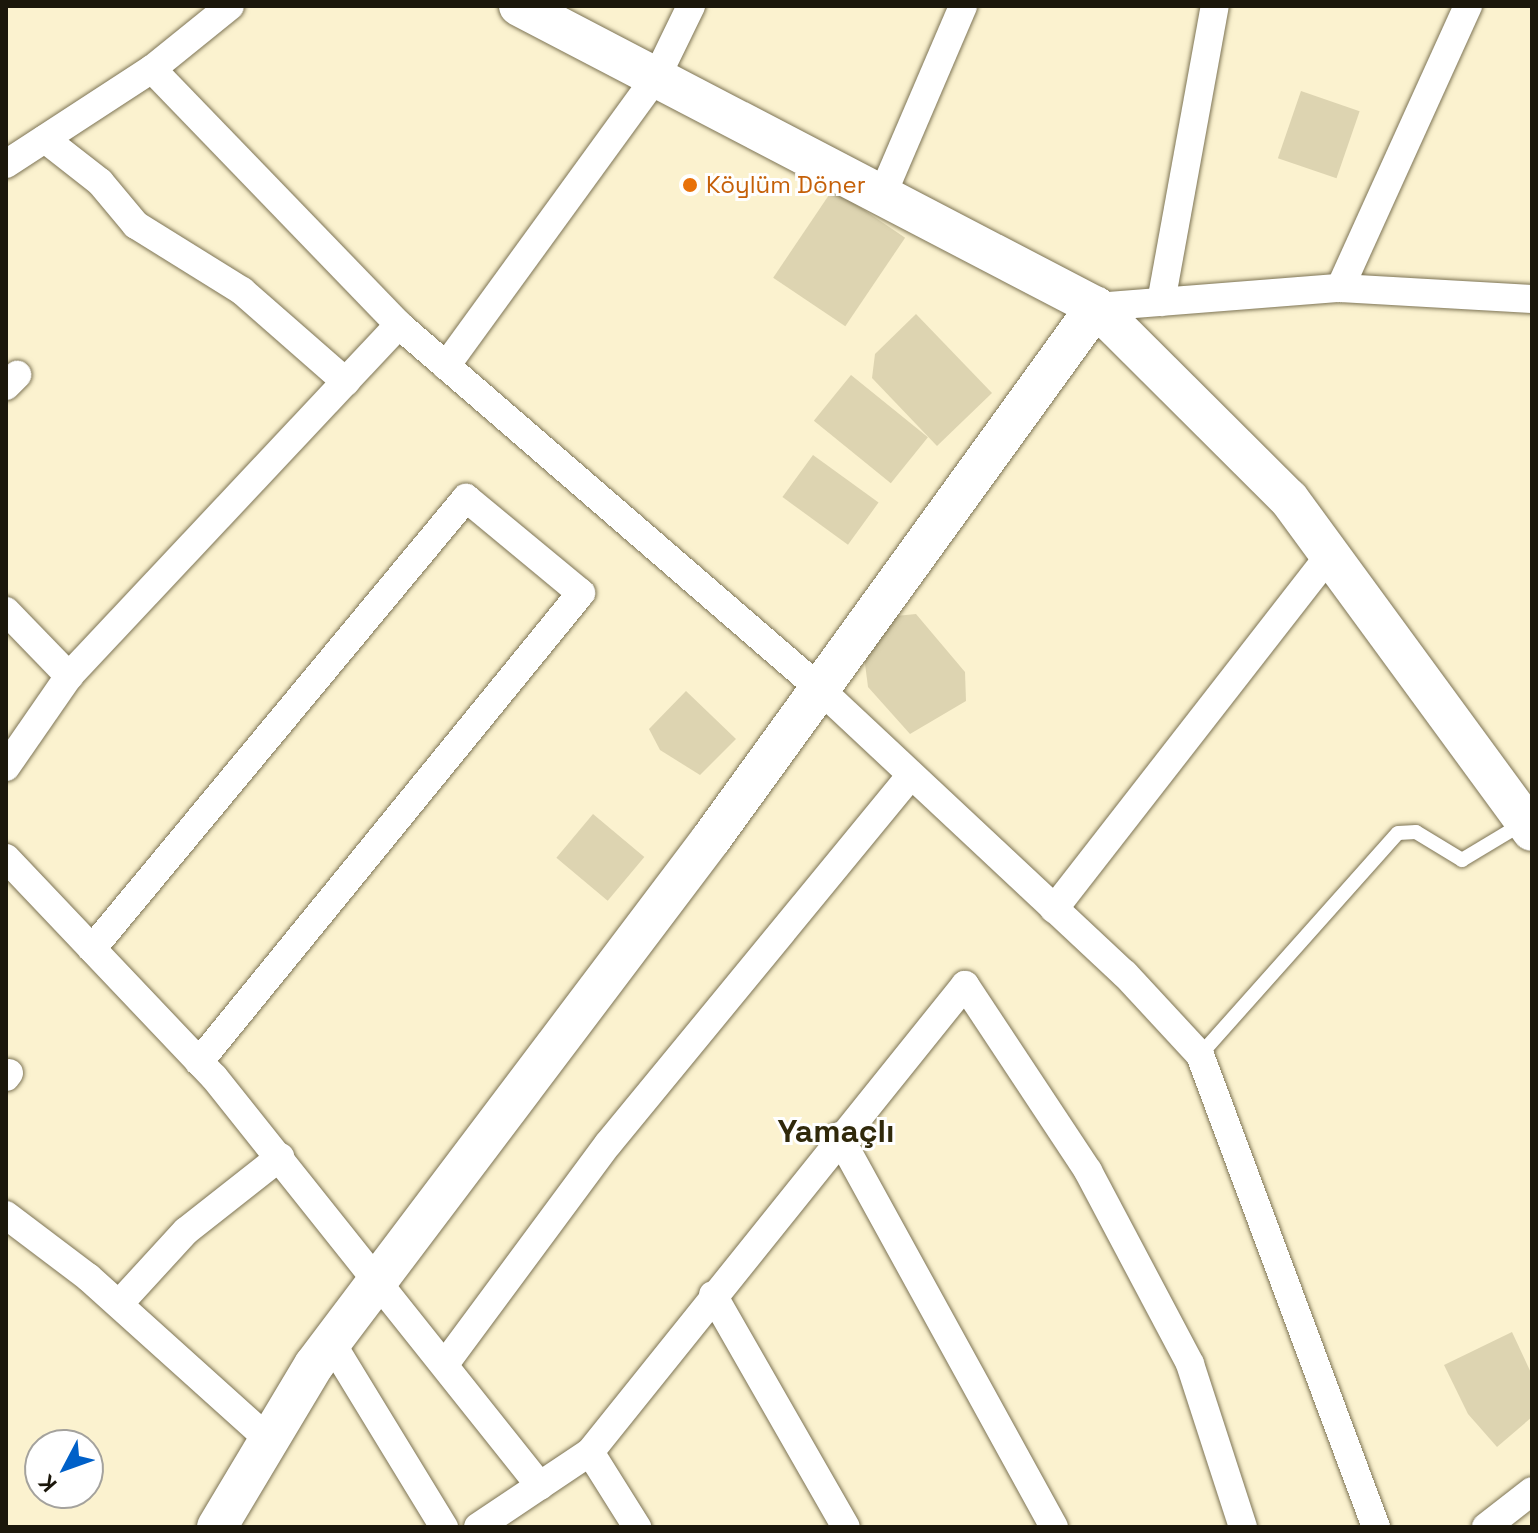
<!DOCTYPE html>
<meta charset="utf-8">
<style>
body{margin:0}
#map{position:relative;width:1538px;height:1533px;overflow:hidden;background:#fbf2cf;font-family:"Space Grotesk",sans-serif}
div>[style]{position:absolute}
.building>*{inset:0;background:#ddd4b1;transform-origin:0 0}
.roads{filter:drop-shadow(0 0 2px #7d7455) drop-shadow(0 0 2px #7d7455)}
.service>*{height:14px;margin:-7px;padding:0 7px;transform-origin:7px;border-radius:7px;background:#fff}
.minor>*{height:28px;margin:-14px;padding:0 14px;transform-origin:14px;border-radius:14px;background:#fff}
.secondary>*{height:40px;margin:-20px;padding:0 20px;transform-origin:20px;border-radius:20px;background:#fff}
.dots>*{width:22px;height:22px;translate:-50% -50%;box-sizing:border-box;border:4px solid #fff;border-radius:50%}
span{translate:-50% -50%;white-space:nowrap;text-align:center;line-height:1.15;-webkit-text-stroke:6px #fff;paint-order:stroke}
.food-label{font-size:24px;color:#c56008}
.left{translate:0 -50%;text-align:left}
.district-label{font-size:32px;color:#30290b;font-weight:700}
.frame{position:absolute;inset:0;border:8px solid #1b170b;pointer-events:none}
.north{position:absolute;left:24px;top:1429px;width:80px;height:80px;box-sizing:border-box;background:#fff;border:2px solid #a4a29d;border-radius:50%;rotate:229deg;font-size:22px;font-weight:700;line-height:32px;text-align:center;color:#1b170b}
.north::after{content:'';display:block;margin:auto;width:28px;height:36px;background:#0060c8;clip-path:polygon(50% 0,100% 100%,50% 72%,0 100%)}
</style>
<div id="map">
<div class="building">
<i style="left:1301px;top:91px;width:62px;height:71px;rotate:19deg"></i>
<i style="left:833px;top:189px;width:87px;height:107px;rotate:34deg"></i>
<i style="clip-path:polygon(916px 314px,992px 393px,937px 446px,872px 378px,875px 354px)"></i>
<i style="left:851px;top:375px;width:99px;height:59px;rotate:39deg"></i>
<i style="left:813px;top:455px;width:81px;height:52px;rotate:36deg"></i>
<i style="clip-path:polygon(916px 614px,965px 672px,966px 701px,910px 734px,868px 687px,863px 648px,886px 617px)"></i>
<i style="clip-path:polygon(686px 691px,736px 739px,700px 775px,660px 750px,649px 729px)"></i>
<i style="left:593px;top:814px;width:67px;height:57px;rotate:40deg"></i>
<i style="clip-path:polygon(1512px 1332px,1532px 1375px,1532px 1417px,1497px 1447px,1468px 1414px,1444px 1365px)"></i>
</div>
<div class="roads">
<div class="service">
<i style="left:1200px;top:1055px;width:297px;rotate:-48.3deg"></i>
<i style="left:1398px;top:833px;width:18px;rotate:-3deg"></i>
<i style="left:1416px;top:832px;width:54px;rotate:31.3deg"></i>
<i style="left:1462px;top:860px;width:70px;rotate:-31deg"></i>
</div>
<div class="minor">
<i style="left:152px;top:69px;width:356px;rotate:46deg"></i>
<i style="left:399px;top:325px;width:557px;rotate:40.85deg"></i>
<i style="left:820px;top:689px;width:417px;rotate:43.1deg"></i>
<i style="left:1125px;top:974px;width:110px;rotate:47.2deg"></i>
<i style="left:1200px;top:1055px;width:504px;rotate:69.55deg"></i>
<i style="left:45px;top:139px;width:70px;rotate:38deg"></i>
<i style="left:100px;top:182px;width:56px;rotate:50.1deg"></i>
<i style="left:136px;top:225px;width:125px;rotate:31.9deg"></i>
<i style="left:242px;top:291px;width:138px;rotate:41.2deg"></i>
<i style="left:6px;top:164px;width:174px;rotate:-33.1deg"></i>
<i style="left:152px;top:69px;width:100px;rotate:-38.9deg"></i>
<i style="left:883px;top:193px;width:203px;rotate:-66.8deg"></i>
<i style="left:1340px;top:288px;width:310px;rotate:-65.6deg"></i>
<i style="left:1161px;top:302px;width:301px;rotate:-79.7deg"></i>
<i style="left:1096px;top:307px;width:245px;rotate:-4.5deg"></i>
<i style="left:1340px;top:288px;width:192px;rotate:3.3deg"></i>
<i style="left:446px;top:366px;width:359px;rotate:-54deg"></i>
<i style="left:657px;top:76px;width:78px;rotate:-64.1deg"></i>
<i style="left:6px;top:386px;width:16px;rotate:-45deg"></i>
<i style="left:6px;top:611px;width:91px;rotate:45.9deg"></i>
<i style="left:69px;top:676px;width:482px;rotate:-46.8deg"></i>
<i style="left:6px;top:767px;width:111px;rotate:-55.3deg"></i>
<i style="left:6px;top:858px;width:302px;rotate:46.5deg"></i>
<i style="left:214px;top:1077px;width:523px;rotate:51.44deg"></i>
<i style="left:1054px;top:909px;width:450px;rotate:-52.1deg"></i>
<i style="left:92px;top:949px;width:586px;rotate:-50.33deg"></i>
<i style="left:466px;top:498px;width:149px;rotate:39.6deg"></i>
<i style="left:581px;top:593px;width:605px;rotate:129.16deg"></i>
<i style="left:6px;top:1077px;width:5px;rotate:-53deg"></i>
<i style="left:839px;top:1136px;width:446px;rotate:61.2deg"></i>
<i style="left:6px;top:1215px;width:103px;rotate:37.1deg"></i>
<i style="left:88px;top:1277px;width:242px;rotate:42deg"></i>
<i style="left:713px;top:1295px;width:267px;rotate:60.2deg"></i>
<i style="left:119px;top:1304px;width:99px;rotate:-47.5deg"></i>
<i style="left:186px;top:1231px;width:120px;rotate:-38.2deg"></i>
<i style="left:331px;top:1342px;width:217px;rotate:58.6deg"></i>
<i style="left:445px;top:1364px;width:274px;rotate:-53.5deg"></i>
<i style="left:608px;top:1144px;width:476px;rotate:-50.6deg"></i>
<i style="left:590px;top:1452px;width:89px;rotate:57.9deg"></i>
<i style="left:478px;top:1527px;width:135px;rotate:-33.8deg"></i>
<i style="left:590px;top:1452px;width:599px;rotate:-51.24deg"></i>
<i style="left:965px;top:985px;width:223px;rotate:56.5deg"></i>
<i style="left:1088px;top:1171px;width:218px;rotate:62.1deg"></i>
<i style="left:1190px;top:1364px;width:171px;rotate:72deg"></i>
<i style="left:1486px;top:1527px;width:58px;rotate:-38deg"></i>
</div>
<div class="secondary">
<i style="left:519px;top:6px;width:651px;rotate:27.55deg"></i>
<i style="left:1096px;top:307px;width:272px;rotate:44.9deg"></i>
<i style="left:1289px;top:499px;width:411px;rotate:53.8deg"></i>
<i style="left:217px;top:1527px;width:189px;rotate:-59.1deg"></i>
<i style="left:314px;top:1365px;width:659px;rotate:-52.96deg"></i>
<i style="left:711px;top:839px;width:657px;rotate:-54.11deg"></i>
</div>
</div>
<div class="dots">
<i style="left:690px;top:185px;background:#e8710a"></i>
</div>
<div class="food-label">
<span class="left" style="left:706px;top:185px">Köylüm Döner</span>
</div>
<div class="district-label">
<span style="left:836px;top:1131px">Yamaçlı</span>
</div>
<div class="frame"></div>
<div class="north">K</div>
</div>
